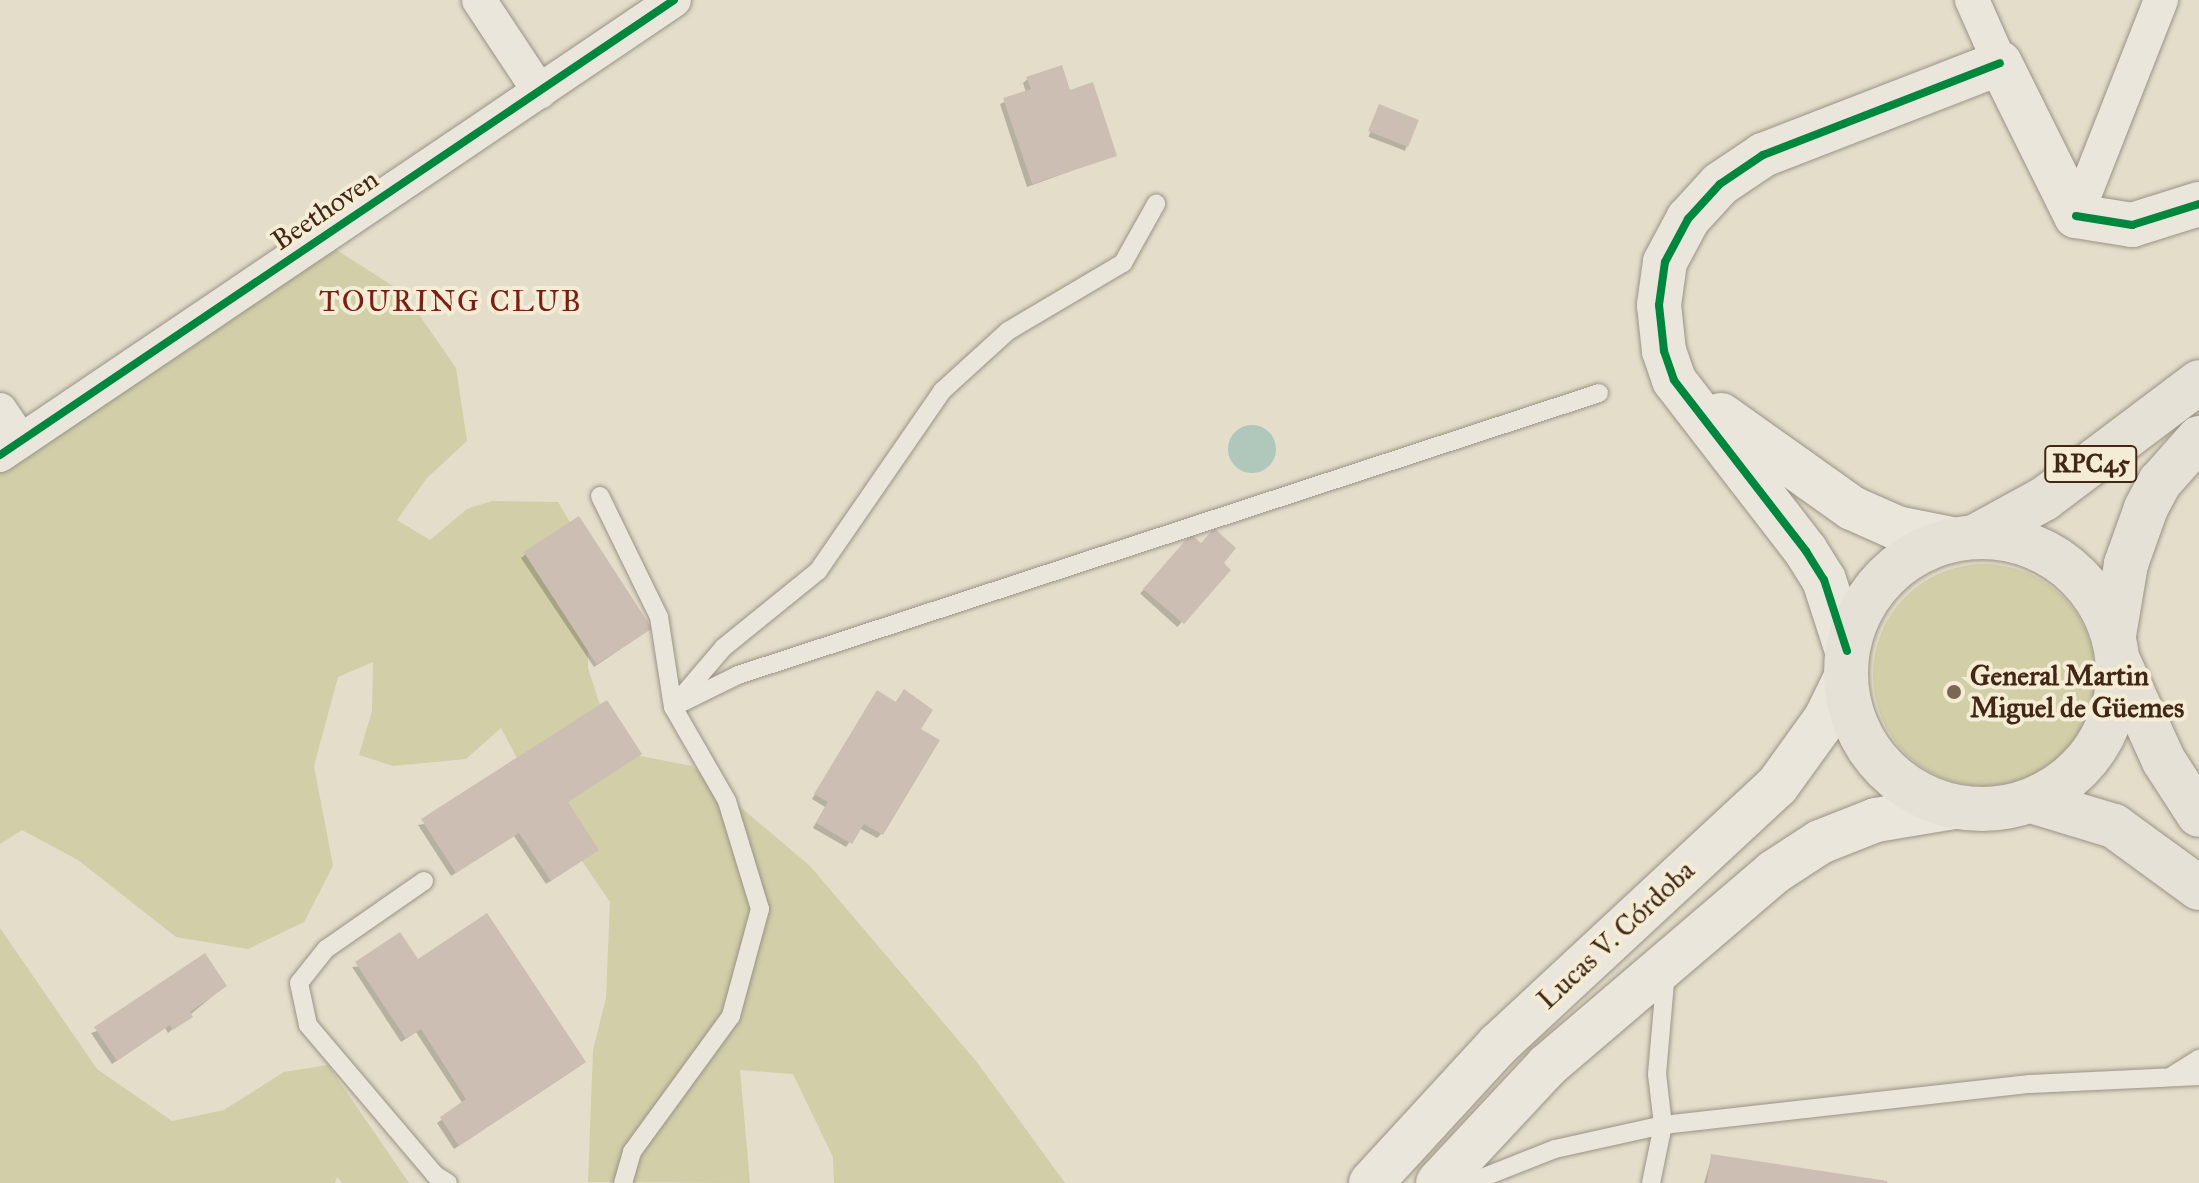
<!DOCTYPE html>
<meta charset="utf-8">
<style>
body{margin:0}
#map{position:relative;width:2199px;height:1183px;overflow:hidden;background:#e4ddca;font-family:"IM FELL Great Primer",serif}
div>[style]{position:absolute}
.green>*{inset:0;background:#d1cea8}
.round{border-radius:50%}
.water>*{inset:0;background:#b0c7bb}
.shadow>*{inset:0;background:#0003;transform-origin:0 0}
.building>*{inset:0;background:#cdbeb3;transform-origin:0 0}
.roads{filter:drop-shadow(0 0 2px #9a9386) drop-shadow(0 0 2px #9a9386)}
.service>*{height:18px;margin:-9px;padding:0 9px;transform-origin:9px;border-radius:9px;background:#eae6dc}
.minor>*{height:34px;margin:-17px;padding:0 17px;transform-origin:17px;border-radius:17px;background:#eae6dc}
.tertiary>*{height:44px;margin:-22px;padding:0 22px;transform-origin:22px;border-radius:22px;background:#eae6dc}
.secondary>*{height:44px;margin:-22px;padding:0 22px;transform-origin:22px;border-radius:22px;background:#eae6dc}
.primary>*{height:44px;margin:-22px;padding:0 22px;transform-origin:22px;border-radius:22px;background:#e6e1d7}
.primary>.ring{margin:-22px;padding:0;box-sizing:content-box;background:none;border:44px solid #e6e1d7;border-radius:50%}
.cycleway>*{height:8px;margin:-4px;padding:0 4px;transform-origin:4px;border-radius:4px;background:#00873e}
.dots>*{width:22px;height:22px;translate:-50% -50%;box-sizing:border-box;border:4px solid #f5ecd5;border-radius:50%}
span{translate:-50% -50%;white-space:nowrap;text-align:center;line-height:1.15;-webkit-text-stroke:8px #f5ecd5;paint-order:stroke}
.shield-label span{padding:2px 6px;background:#f5ecd5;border:2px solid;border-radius:6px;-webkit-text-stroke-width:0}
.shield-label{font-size:26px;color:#422814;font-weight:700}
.street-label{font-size:28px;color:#422814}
.poi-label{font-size:28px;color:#422814;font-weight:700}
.left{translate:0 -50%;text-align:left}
.neighbourhood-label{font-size:30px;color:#7a1f14;letter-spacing:2px}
</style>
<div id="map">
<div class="green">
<i style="clip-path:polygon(335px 249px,404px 293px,456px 368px,467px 441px,427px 478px,397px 520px,430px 540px,467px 509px,492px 501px,558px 502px,587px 551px,588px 668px,615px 751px,692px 766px,810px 866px,976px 1061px,1065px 1183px,834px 1183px,833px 1157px,793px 1074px,740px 1070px,750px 1183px,588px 1182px,593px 1050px,606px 998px,610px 902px,535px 792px,501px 728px,466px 759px,393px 766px,359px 755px,372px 711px,373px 662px,338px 677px,314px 766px,333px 866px,304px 922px,248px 949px,176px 937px,78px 860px,22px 830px,0 844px,0 470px)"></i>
<i class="round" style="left:1873px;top:564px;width:222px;height:222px"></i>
<i style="clip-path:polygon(0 928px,97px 1069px,172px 1121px,224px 1110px,284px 1072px,328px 1065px,409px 1183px,342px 1183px,337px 1177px,335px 1183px,0 1183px)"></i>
</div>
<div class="water">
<i class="round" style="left:1228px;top:425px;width:48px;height:48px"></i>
</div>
<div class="shadow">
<i style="clip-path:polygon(1028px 79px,1069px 92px,1115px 155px,1027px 187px,1000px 104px,1026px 92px,1023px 83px)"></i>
<i style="left:1380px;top:107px;width:39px;height:32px;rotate:21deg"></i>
<i style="left:1191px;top:537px;width:50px;height:76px;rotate:42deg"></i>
<i style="clip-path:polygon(526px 554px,646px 632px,594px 667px,521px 558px)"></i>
<i style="clip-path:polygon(904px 691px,918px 730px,937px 741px,881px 834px,877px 838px,859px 828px,846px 847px,813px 828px,825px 807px,812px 799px,873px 697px,877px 692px,895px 703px)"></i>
<i style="clip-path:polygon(566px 802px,592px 854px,546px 884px,514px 836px,451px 876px,418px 825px)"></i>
<i style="clip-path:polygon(418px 962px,580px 1066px,454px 1149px,437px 1123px,463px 1104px,416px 1032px,401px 1042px,352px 967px)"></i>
<i style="clip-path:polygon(220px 990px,168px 1033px,165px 1028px,112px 1064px,91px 1033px)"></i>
<i style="clip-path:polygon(1712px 1156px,1885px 1183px,1704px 1183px)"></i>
</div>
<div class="building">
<i style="clip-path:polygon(1062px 65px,1070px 90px,1093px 82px,1117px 156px,1032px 184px,1003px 98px,1031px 89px,1026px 77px)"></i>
<i style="left:1379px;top:104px;width:43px;height:29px;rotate:22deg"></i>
<i style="left:579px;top:516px;width:134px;height:66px;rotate:57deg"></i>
<i style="clip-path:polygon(1214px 528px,1236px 548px,1224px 563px,1231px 570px,1184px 624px,1143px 589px,1191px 534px,1201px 543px)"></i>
<i style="clip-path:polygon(904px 689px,933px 710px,921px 729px,940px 740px,883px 835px,864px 824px,852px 844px,816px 823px,828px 802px,814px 794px,877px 690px,896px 702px)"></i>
<i style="clip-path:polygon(607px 700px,642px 754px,568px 802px,599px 850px,551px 881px,519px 833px,456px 873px,421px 819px)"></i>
<i style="clip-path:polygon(487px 913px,586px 1062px,459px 1146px,440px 1117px,466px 1099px,421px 1029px,406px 1039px,355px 962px,400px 932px,418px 959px)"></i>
<i style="clip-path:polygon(205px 953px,227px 986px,190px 1012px,193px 1017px,173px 1030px,170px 1025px,117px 1061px,94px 1027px)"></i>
<i style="clip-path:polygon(1711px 1154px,1887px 1181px,1887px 1183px,1707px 1183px)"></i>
</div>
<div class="roads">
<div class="service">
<i style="left:600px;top:496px;width:135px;rotate:64deg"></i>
<i style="left:659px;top:617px;width:91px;rotate:81.2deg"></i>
<i style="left:673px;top:707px;width:108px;rotate:60.1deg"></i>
<i style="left:727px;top:801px;width:113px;rotate:73deg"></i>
<i style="left:760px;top:909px;width:111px;rotate:105.2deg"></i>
<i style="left:731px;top:1016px;width:168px;rotate:126.1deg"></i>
<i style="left:632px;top:1152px;width:32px;rotate:106deg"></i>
<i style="left:677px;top:702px;width:72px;rotate:-49.5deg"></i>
<i style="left:724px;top:647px;width:121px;rotate:-39deg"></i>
<i style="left:818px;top:571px;width:219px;rotate:-55.4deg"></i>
<i style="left:942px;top:391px;width:89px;rotate:-42.3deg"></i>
<i style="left:1008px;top:331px;width:134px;rotate:-30.6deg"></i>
<i style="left:1123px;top:263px;width:68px;rotate:-60.8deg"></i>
<i style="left:673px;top:707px;width:72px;rotate:-26.2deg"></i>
<i style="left:738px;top:675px;width:906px;rotate:-18.13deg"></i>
<i style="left:424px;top:881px;width:119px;rotate:145.2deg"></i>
<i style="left:326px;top:949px;width:43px;rotate:128.5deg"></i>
<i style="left:299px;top:983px;width:43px;rotate:77.9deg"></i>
<i style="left:308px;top:1025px;width:197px;rotate:49.7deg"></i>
<i style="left:435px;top:1175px;width:15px;rotate:32deg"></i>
<i style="left:2173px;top:1075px;width:31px;rotate:-32deg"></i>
<i style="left:1469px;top:1183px;width:92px;rotate:-21.6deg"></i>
<i style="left:1555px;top:1149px;width:111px;rotate:-12.5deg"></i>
<i style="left:1663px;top:1125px;width:369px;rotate:-6.4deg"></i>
<i style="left:2030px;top:1084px;width:169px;rotate:-2.7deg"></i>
<i style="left:1651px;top:1183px;width:59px;rotate:-78.3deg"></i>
<i style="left:1663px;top:1125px;width:51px;rotate:-96.7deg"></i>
<i style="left:1657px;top:1074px;width:102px;rotate:-85deg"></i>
</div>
<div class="minor">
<i style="left:479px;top:0;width:110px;rotate:56.5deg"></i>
<i style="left:1972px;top:0;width:69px;rotate:66deg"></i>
<i style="left:2076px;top:216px;width:232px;rotate:-68.5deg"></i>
<i style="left:0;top:410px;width:37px;rotate:56deg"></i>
<i style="left:0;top:455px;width:813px;rotate:-34.02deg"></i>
</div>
<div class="tertiary">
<i style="left:1721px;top:415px;width:161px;rotate:35.4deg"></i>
<i style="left:1852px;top:508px;width:49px;rotate:24deg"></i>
<i style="left:1897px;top:528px;width:56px;rotate:11.3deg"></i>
<i style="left:1847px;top:651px;width:75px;rotate:-107.9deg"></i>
<i style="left:1824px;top:580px;width:34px;rotate:-122deg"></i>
<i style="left:1806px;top:551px;width:216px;rotate:-127.7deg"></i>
<i style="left:1674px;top:380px;width:31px;rotate:-109deg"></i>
<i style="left:1664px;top:351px;width:46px;rotate:-96.2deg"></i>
<i style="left:1659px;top:305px;width:43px;rotate:-82.1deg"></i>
<i style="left:1665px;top:262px;width:49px;rotate:-61.9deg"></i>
<i style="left:1688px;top:219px;width:47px;rotate:-47.6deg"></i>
<i style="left:1720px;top:184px;width:52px;rotate:-34deg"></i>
<i style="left:1763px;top:155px;width:254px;rotate:-21.2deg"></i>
<i style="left:2000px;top:63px;width:171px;rotate:63.6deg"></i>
<i style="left:2076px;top:216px;width:57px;rotate:9.1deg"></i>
<i style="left:2132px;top:225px;width:70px;rotate:-17.4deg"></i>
</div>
<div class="secondary">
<i style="left:1371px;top:1183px;width:188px;rotate:-47.4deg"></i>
<i style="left:1498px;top:1045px;width:381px;rotate:-42.9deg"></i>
<i style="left:1777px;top:786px;width:84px;rotate:-54.2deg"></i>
<i style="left:1826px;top:718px;width:46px;rotate:-64deg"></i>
<i style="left:1438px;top:1183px;width:160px;rotate:-47deg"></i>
<i style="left:1547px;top:1066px;width:299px;rotate:-40.5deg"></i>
<i style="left:1774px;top:872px;width:55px;rotate:-33.1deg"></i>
<i style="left:1820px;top:842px;width:60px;rotate:-21.4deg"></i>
<i style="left:1876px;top:820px;width:79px;rotate:-9.5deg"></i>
</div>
<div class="primary">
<i style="left:1976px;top:536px;width:77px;rotate:-28.6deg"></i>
<i style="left:2044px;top:499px;width:194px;rotate:-37deg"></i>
<i class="ring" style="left:1846px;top:537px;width:228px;height:228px"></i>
<i style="left:2114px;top:635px;width:72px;rotate:-80.4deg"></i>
<i style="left:2126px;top:564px;width:59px;rotate:-70.3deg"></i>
<i style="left:2146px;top:508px;width:30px;rotate:-62deg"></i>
<i style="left:2160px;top:482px;width:59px;rotate:-48.4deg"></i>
<i style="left:2119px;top:662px;width:109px;rotate:65.6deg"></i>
<i style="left:2164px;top:761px;width:64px;rotate:57.1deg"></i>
<i style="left:2031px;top:801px;width:87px;rotate:16.8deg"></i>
<i style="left:2114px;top:826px;width:105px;rotate:36.1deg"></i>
</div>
</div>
<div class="cycleway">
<i style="left:2076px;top:216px;width:57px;rotate:9.1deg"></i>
<i style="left:2132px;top:225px;width:70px;rotate:-17.4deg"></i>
<i style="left:0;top:455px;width:813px;rotate:-34.02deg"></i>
<i style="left:1847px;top:651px;width:75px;rotate:-107.9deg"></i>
<i style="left:1824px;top:580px;width:34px;rotate:-122deg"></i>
<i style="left:1806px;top:551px;width:216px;rotate:-127.7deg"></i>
<i style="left:1674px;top:380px;width:31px;rotate:-109deg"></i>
<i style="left:1664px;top:351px;width:46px;rotate:-96.2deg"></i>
<i style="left:1659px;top:305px;width:43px;rotate:-82.1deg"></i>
<i style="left:1665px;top:262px;width:49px;rotate:-61.9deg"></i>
<i style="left:1688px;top:219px;width:47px;rotate:-47.6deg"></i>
<i style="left:1720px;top:184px;width:52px;rotate:-34deg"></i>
<i style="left:1763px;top:155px;width:254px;rotate:-21.2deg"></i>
</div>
<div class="dots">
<i style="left:1954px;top:692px;background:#7b6754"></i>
</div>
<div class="shield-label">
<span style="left:2091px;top:464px">RPC45</span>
</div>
<div class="street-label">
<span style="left:325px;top:210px;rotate:-34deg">Beethoven</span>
<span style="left:1616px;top:935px;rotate:-43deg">Lucas V. Córdoba</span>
</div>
<div class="poi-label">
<span class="left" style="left:1970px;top:692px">General Martin<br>Miguel de Güemes</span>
</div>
<div class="neighbourhood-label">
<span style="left:451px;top:301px">TOURING CLUB</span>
</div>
</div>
